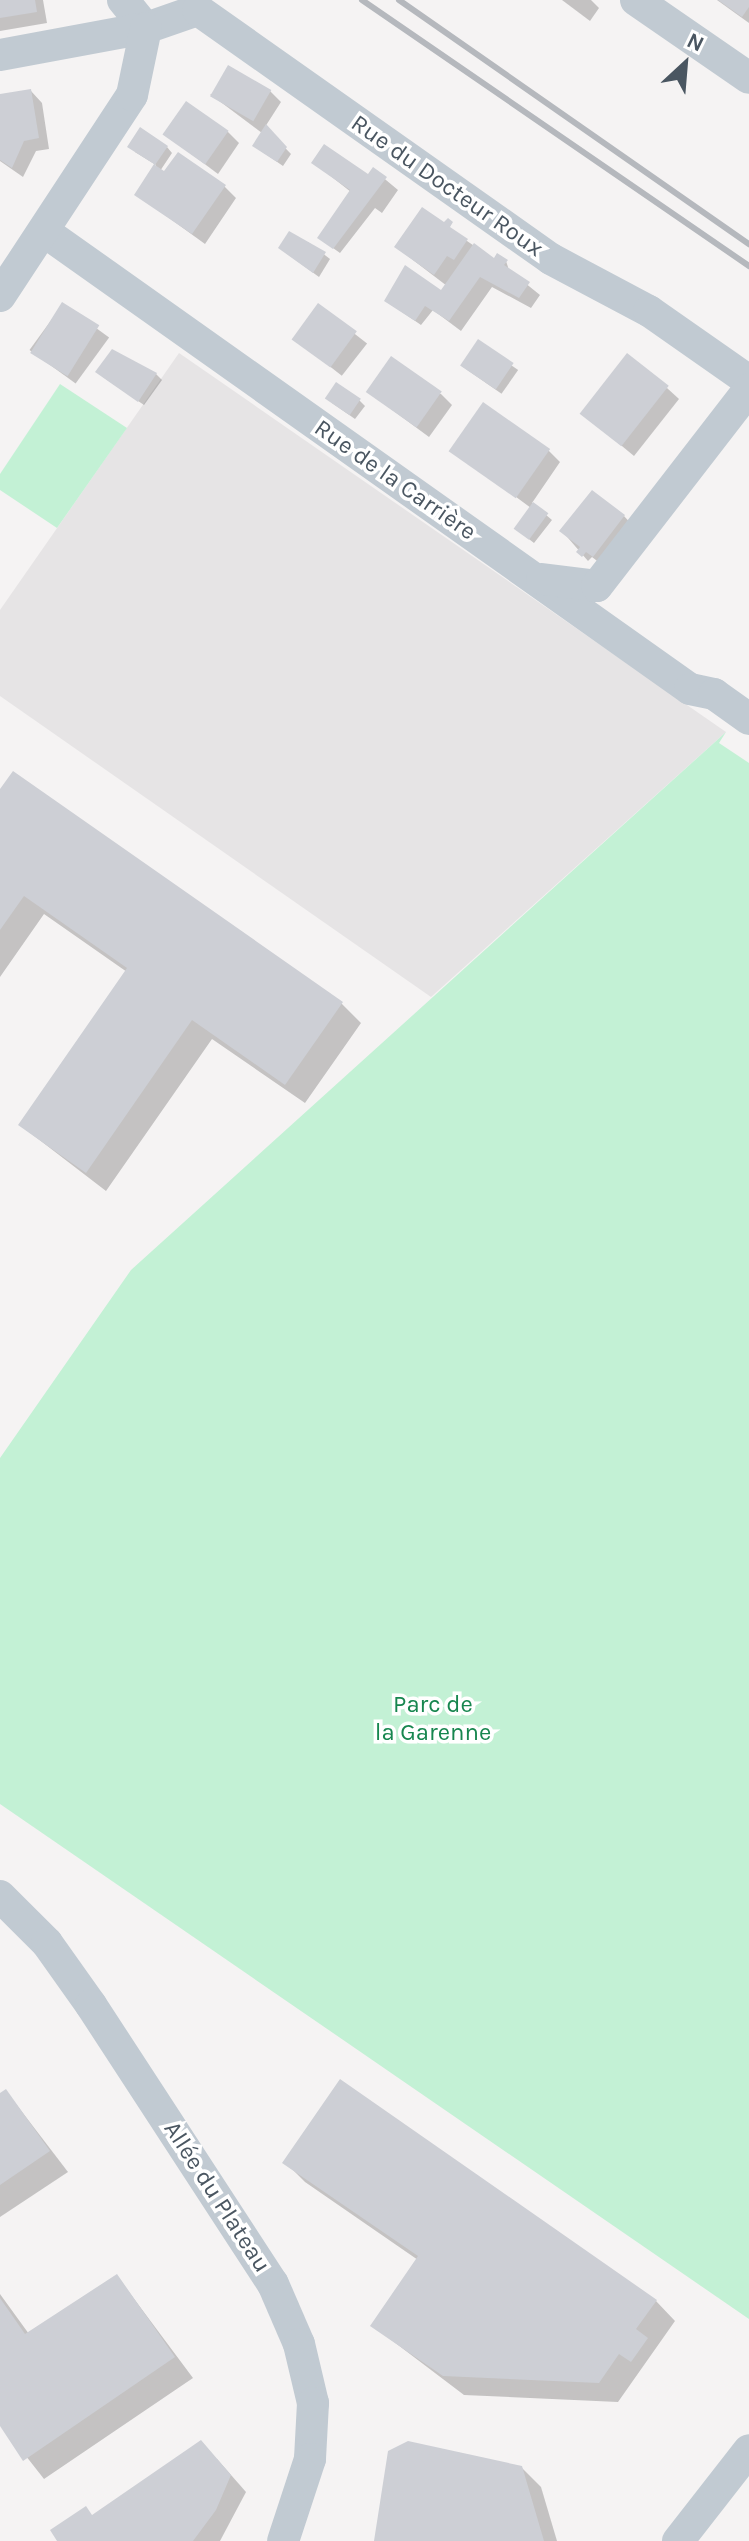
<!DOCTYPE html>
<meta charset="utf-8">
<style>
body{margin:0}
#map{position:relative;width:749px;height:2541px;overflow:hidden;background:#f5f3f3;font-family:Karla,sans-serif}
div>[style]{position:absolute}
.education>*{inset:0;background:#e6e4e5}
.green>*{inset:0;background:#c3f1d5}
.shadow>*{inset:0;background:#0003;transform-origin:0 0}
.building>*{inset:0;background:#cdcfd5;transform-origin:0 0}
.street>*{height:32px;margin:-16px;padding:0 16px;transform-origin:16px;border-radius:16px;background:#c1cad2}
.rail>*{height:6px;margin:-3px;padding:0 3px;transform-origin:3px;border-radius:3px;background:#b5b8bd}
span{translate:-50% -50%;white-space:nowrap;text-align:center;line-height:1.15;-webkit-text-stroke:7px #fff;paint-order:stroke}
.street-label{font-size:24px;color:#4a5661}
.park-label{font-size:24px;color:#17864f}
.north{position:absolute;left:645px;top:24px;width:80px;height:80px;-webkit-text-stroke:6px #fff;paint-order:stroke;rotate:26deg;font-size:22px;font-weight:700;line-height:32px;text-align:center;color:#4a5661}
.north::after{content:'';display:block;margin:auto;width:28px;height:36px;background:#4a5661;clip-path:polygon(50% 0,100% 100%,50% 72%,0 100%)}
</style>
<div id="map">
<div class="education">
<i style="clip-path:polygon(179px 353px,726px 732px,431px 997px,0 696px,0 610px)"></i>
</div>
<div class="green">
<i style="clip-path:polygon(60px 384px,127px 428px,57px 528px,0 490px,0 474px)"></i>
<i style="clip-path:polygon(726px 732px,719px 743px,749px 763px,749px 2319px,0 1804px,0 1458px,131px 1270px)"></i>
</div>
<div class="shadow">
<i style="clip-path:polygon(0 0,43px 0,47px 23px,0 31px)"></i>
<i style="clip-path:polygon(562px 0,591px 0,599px 8px,590px 21px)"></i>
<i style="clip-path:polygon(717px 0,749px 0,749px 23px)"></i>
<i style="clip-path:polygon(31px 91px,42px 103px,49px 149px,36px 151px,23px 177px,0 161px,0 96px)"></i>
<i style="clip-path:polygon(270px 91px,281px 102px,265px 127px,291px 154px,283px 166px,254px 146px,262px 133px,210px 94px)"></i>
<i style="clip-path:polygon(228px 132px,239px 143px,218px 174px,166px 135px)"></i>
<i style="clip-path:polygon(167px 147px,172px 153px,160px 171px,224px 186px,236px 198px,205px 244px,136px 194px,156px 165px,135px 152px)"></i>
<i style="clip-path:polygon(314px 163px,369px 177px,374px 170px,398px 190px,382px 213px,375px 208px,340px 253px,326px 243px,351px 192px)"></i>
<i style="clip-path:polygon(467px 241px,495px 260px,506px 261px,509px 270px,540px 295px,531px 308px,492px 287px,461px 331px,433px 310px,421px 325px,386px 301px,441px 293px,447px 286px,396px 247px)"></i>
<i style="clip-path:polygon(308px 242px,330px 259px,319px 277px,286px 253px)"></i>
<i style="left:63px;top:304px;width:57px;height:57px;rotate:36deg"></i>
<i style="left:319px;top:306px;width:61px;height:41px;rotate:38deg"></i>
<i style="left:478px;top:342px;width:49px;height:29px;rotate:35deg"></i>
<i style="clip-path:polygon(156px 374px,162px 380px,144px 405px,103px 377px)"></i>
<i style="clip-path:polygon(667px 388px,679px 399px,634px 456px,582px 413px)"></i>
<i style="clip-path:polygon(368px 392px,441px 394px,452px 405px,429px 437px)"></i>
<i style="clip-path:polygon(359px 400px,365px 406px,355px 419px,332px 403px)"></i>
<i style="clip-path:polygon(452px 450px,548px 450px,560px 462px,532px 503px,552px 520px,534px 543px,521px 533px,531px 508px)"></i>
<i style="clip-path:polygon(624px 516px,635px 528px,605px 567px,592px 557px,588px 561px,562px 531px)"></i>
<i style="clip-path:polygon(13px 774px,342px 1004px,361px 1023px,305px 1103px,212px 1039px,106px 1191px,20px 1125px,127px 972px,44px 914px,0 977px,0 793px)"></i>
<i style="clip-path:polygon(6px 2091px,68px 2172px,0 2217px,0 2095px)"></i>
<i style="clip-path:polygon(285px 2162px,656px 2301px,675px 2321px,618px 2402px,464px 2395px,373px 2326px,418px 2260px,305px 2182px)"></i>
<i style="clip-path:polygon(117px 2276px,193px 2378px,44px 2479px,0 2423px,0 2294px,29px 2334px)"></i>
<i style="clip-path:polygon(217px 2459px,246px 2492px,220px 2541px,60px 2541px,93px 2516px)"></i>
<i style="clip-path:polygon(521px 2467px,541px 2487px,557px 2541px,377px 2541px)"></i>
</div>
<div class="building">
<i style="clip-path:polygon(0 0,35px 0,37px 12px,0 18px)"></i>
<i style="clip-path:polygon(718px 0,749px 0,749px 7px,742px 17px)"></i>
<i style="left:228px;top:65px;width:50px;height:36px;rotate:30deg"></i>
<i style="clip-path:polygon(31px 89px,39px 138px,24px 141px,12px 168px,0 160px,0 94px)"></i>
<i style="left:186px;top:101px;width:52px;height:41px;rotate:35deg"></i>
<i style="clip-path:polygon(266px 124px,287px 147px,277px 162px,252px 146px)"></i>
<i style="clip-path:polygon(140px 127px,168px 146px,155px 165px,164px 171px,178px 152px,226px 185px,192px 234px,134px 195px,154px 164px,127px 147px)"></i>
<i style="clip-path:polygon(324px 144px,368px 174px,373px 167px,387px 177px,333px 249px,317px 238px,350px 190px,311px 163px)"></i>
<i style="clip-path:polygon(422px 207px,444px 222px,448px 218px,453px 222px,450px 227px,468px 239px,454px 260px,447px 256px,434px 275px,394px 247px)"></i>
<i style="clip-path:polygon(289px 231px,326px 252px,313px 273px,278px 248px)"></i>
<i style="clip-path:polygon(474px 243px,494px 258px,497px 253px,508px 260px,504px 265px,530px 282px,519px 298px,480px 277px,449px 321px,425px 306px,415px 321px,384px 301px,405px 265px,441px 290px)"></i>
<i style="left:62px;top:302px;width:44px;height:60px;rotate:32deg"></i>
<i style="left:318px;top:303px;width:48px;height:45px;rotate:36deg"></i>
<i style="left:478px;top:339px;width:43px;height:32px;rotate:34deg"></i>
<i style="clip-path:polygon(112px 349px,157px 373px,138px 402px,95px 372px)"></i>
<i style="left:627px;top:353px;width:53px;height:77px;rotate:38deg"></i>
<i style="left:391px;top:356px;width:62px;height:44px;rotate:35deg"></i>
<i style="left:336px;top:382px;width:30px;height:20px;rotate:34deg"></i>
<i style="left:483px;top:402px;width:82px;height:60px;rotate:35deg"></i>
<i style="clip-path:polygon(592px 490px,625px 515px,593px 557px,586px 552px,582px 557px,576px 552px,580px 547px,559px 531px)"></i>
<i style="left:533px;top:502px;width:19px;height:33px;rotate:36deg"></i>
<i style="clip-path:polygon(13px 771px,343px 1002px,285px 1085px,192px 1020px,86px 1173px,18px 1125px,127px 968px,24px 896px,0 930px,0 789px)"></i>
<i style="clip-path:polygon(340px 2079px,657px 2300px,636px 2329px,648px 2338px,631px 2362px,619px 2354px,599px 2383px,443px 2376px,370px 2326px,418px 2256px,282px 2163px)"></i>
<i style="clip-path:polygon(6px 2089px,50px 2151px,0 2185px,0 2093px)"></i>
<i style="clip-path:polygon(117px 2274px,175px 2357px,23px 2461px,0 2426px,0 2298px,25px 2334px)"></i>
<i style="clip-path:polygon(201px 2440px,231px 2475px,216px 2510px,193px 2541px,57px 2541px,50px 2530px,86px 2506px,92px 2515px)"></i>
<i style="clip-path:polygon(408px 2441px,522px 2466px,544px 2541px,374px 2541px,388px 2451px)"></i>
</div>
<div class="street">
<i style="left:123px;top:0;width:36px;rotate:51deg"></i>
<i style="left:636px;top:0;width:137px;rotate:34.6deg"></i>
<i style="left:0;top:55px;width:148px;rotate:-10.5deg"></i>
<i style="left:146px;top:28px;width:55px;rotate:-19.1deg"></i>
<i style="left:198px;top:10px;width:432px;rotate:35.2deg"></i>
<i style="left:551px;top:259px;width:111px;rotate:28deg"></i>
<i style="left:649px;top:311px;width:122px;rotate:35deg"></i>
<i style="left:45px;top:232px;width:790px;rotate:35.32deg"></i>
<i style="left:690px;top:689px;width:25px;rotate:12deg"></i>
<i style="left:714px;top:694px;width:43px;rotate:35.5deg"></i>
<i style="left:0;top:296px;width:240px;rotate:-56.7deg"></i>
<i style="left:132px;top:95px;width:68px;rotate:-78.2deg"></i>
<i style="left:542px;top:579px;width:55px;rotate:7.3deg"></i>
<i style="left:597px;top:586px;width:249px;rotate:-52.3deg"></i>
<i style="left:0;top:1896px;width:66px;rotate:45deg"></i>
<i style="left:47px;top:1943px;width:76px;rotate:54.6deg"></i>
<i style="left:91px;top:2005px;width:333px;rotate:56.9deg"></i>
<i style="left:273px;top:2284px;width:65px;rotate:66.6deg"></i>
<i style="left:299px;top:2344px;width:61px;rotate:76.7deg"></i>
<i style="left:313px;top:2403px;width:56px;rotate:93.1deg"></i>
<i style="left:310px;top:2459px;width:86px;rotate:108.2deg"></i>
<i style="left:678px;top:2541px;width:115px;rotate:-52deg"></i>
</div>
<div class="rail">
<i style="left:362px;top:0;width:470px;rotate:34.5deg"></i>
<i style="left:399px;top:0;width:427px;rotate:34.9deg"></i>
</div>
<div class="street-label">
<span style="left:447px;top:186px;rotate:35deg">Rue du Docteur Roux</span>
<span style="left:395px;top:480px;rotate:35deg">Rue de la Carrière</span>
<span style="left:217px;top:2197px;rotate:57deg">Allée du Plateau</span>
</div>
<div class="park-label">
<span style="left:433px;top:1719px">Parc de<br>la Garenne</span>
</div>
<div class="north">N</div>
</div>
